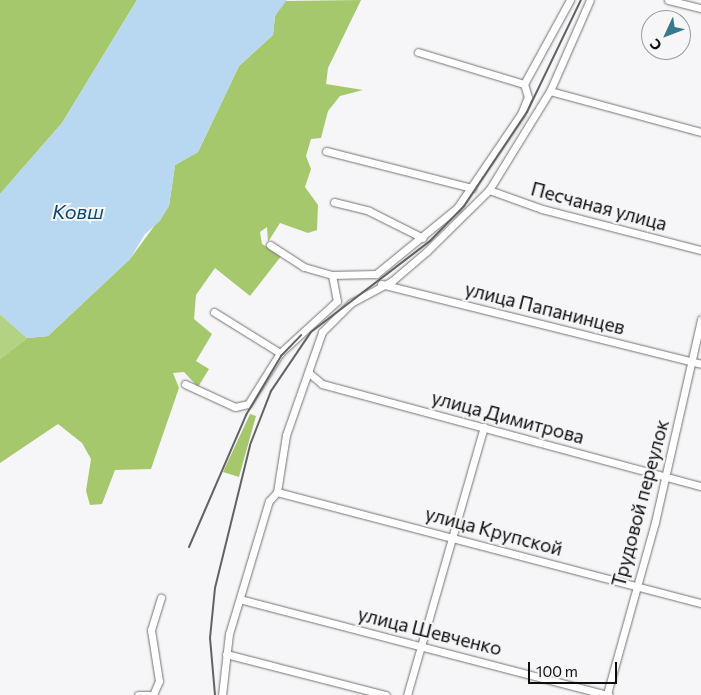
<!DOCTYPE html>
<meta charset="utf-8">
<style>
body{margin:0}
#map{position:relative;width:701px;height:695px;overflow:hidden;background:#f6f6f9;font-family:Commissioner,sans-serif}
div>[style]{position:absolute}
.green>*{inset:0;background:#b4d283}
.forest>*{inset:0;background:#a6c86c}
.water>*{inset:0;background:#b8d7f1}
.roads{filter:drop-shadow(0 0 1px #737375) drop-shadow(0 0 1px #737375)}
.minor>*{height:7px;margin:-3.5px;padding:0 3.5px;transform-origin:3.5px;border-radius:3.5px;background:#fff}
.rail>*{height:2px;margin:-1px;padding:0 1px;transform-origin:1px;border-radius:1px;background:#626263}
span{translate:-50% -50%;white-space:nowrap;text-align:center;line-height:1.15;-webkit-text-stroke:4px #f6f6f9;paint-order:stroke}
.street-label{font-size:19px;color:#0d0d0e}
.water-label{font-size:20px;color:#0a4b75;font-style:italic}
.north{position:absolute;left:641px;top:10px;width:50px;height:50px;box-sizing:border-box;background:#f6f6f9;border:1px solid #99999b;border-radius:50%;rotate:227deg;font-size:14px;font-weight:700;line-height:20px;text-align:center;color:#0d0d0e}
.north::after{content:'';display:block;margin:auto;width:18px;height:22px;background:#38798c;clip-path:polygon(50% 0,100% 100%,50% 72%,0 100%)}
.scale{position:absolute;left:528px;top:662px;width:89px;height:22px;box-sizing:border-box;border:2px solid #0d0d0e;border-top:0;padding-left:6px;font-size:15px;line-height:18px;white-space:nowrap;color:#0d0d0e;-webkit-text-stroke:4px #f6f6f9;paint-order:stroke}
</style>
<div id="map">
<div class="green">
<i style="clip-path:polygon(0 314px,27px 338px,0 359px)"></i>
</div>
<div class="forest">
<i style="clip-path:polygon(0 0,137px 0,62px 123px,0 194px)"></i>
<i style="clip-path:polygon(361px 0,328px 68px,326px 84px,363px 90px,340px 96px,328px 111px,321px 138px,311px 139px,306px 156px,311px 169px,305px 187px,318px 205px,317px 230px,308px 233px,280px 223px,268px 242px,267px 227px,260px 232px,262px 244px,282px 255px,250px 296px,215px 268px,196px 295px,194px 319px,212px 334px,196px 361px,209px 369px,198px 387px,184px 372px,173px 373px,179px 388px,151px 469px,115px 470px,102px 504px,90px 505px,86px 491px,91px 459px,82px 443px,58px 424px,0 463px,0 359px,27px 338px,48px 336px,130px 259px,169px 206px,175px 165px,198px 152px,239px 66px,273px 35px,275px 16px,284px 1px)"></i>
<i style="clip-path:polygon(250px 414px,256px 416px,239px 477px,223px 472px)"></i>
</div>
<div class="water">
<i style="clip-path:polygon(137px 0,287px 0,275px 16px,273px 35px,239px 66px,198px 152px,175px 165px,169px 206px,160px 221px,145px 234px,130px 259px,48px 336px,27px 338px,0 314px,0 194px,62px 123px)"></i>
</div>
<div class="roads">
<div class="minor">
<i style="left:668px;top:0;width:34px;rotate:14deg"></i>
<i style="left:418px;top:52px;width:111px;rotate:16.8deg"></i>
<i style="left:524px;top:84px;width:96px;rotate:-61.3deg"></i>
<i style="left:550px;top:91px;width:156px;rotate:15.2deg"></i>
<i style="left:326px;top:151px;width:151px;rotate:14.2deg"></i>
<i style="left:489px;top:190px;width:56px;rotate:19.7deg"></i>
<i style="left:542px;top:209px;width:164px;rotate:14.5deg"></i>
<i style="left:489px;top:190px;width:116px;rotate:-58.4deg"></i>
<i style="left:550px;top:91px;width:99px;rotate:-66.3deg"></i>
<i style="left:334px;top:202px;width:36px;rotate:14deg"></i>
<i style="left:369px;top:211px;width:60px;rotate:26.6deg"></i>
<i style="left:270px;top:245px;width:40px;rotate:32.9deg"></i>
<i style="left:304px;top:267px;width:29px;rotate:16deg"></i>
<i style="left:381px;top:284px;width:330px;rotate:14deg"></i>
<i style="left:214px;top:312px;width:78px;rotate:31.8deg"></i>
<i style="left:309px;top:373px;width:17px;rotate:40deg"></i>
<i style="left:322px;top:384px;width:392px;rotate:15.1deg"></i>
<i style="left:185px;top:384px;width:55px;rotate:24.7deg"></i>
<i style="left:235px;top:407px;width:13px;rotate:-13deg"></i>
<i style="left:248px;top:404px;width:60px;rotate:-57.9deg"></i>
<i style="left:280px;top:353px;width:77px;rotate:-42.4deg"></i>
<i style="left:337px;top:301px;width:26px;rotate:-101deg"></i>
<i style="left:332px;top:275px;width:44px;rotate:-1.3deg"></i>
<i style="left:376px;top:274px;width:104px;rotate:-39.2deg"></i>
<i style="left:457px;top:208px;width:114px;rotate:-55.8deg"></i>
<i style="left:521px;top:114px;width:18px;rotate:-68deg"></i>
<i style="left:528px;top:97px;width:14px;rotate:-107deg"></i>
<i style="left:277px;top:492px;width:438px;rotate:14.7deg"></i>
<i style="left:243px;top:600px;width:378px;rotate:14.6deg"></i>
<i style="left:226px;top:654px;width:165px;rotate:14.4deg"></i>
<i style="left:607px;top:694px;width:179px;rotate:-74.4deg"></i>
<i style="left:655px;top:522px;width:208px;rotate:-77.2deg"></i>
<i style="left:138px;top:695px;width:15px"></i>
<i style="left:153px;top:695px;width:15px;rotate:-67deg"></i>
<i style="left:159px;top:681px;width:52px;rotate:-98.9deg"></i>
<i style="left:151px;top:630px;width:34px;rotate:-73deg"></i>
<i style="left:222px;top:695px;width:61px;rotate:-83.5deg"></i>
<i style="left:229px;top:634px;width:139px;rotate:-73.3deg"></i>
<i style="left:269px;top:501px;width:12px;rotate:-48deg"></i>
<i style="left:277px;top:492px;width:58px;rotate:-81deg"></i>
<i style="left:286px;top:435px;width:109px;rotate:-70.7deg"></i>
<i style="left:322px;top:332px;width:41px;rotate:-45deg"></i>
<i style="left:351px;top:303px;width:47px;rotate:-28.2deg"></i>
<i style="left:392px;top:281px;width:46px;rotate:-40.6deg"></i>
<i style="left:427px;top:251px;width:87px;rotate:-44.5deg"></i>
<i style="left:407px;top:695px;width:279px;rotate:-74deg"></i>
</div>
</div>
<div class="rail">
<i style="left:189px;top:547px;width:144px;rotate:-66.6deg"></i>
<i style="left:246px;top:415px;width:69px;rotate:-59.3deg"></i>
<i style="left:281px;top:356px;width:29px;rotate:-46deg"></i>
<i style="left:215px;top:695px;width:57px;rotate:-95deg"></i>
<i style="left:210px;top:638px;width:50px;rotate:-84.3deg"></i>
<i style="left:215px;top:588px;width:147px;rotate:-76.2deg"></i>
<i style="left:250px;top:445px;width:58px;rotate:-68.7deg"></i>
<i style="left:271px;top:391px;width:71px;rotate:-55.9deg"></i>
<i style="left:311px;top:332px;width:150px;rotate:-37.4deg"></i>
<i style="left:430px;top:241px;width:49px;rotate:-45.8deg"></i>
<i style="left:464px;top:206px;width:113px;rotate:-56.2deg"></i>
<i style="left:527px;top:112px;width:124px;rotate:-64.3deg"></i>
</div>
<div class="street-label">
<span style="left:599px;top:206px;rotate:15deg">Песчаная улица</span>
<span style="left:545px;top:308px;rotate:14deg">улица Папанинцев</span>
<span style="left:508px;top:417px;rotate:15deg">улица Димитрова</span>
<span style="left:640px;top:503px;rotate:-75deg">Трудовой переулок</span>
<span style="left:494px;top:531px;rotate:15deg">улица Крупской</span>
<span style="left:430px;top:631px;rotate:14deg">улица Шевченко</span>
</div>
<div class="water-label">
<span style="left:78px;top:211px">Ковш</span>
</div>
<div class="north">С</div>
<div class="scale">100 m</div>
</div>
